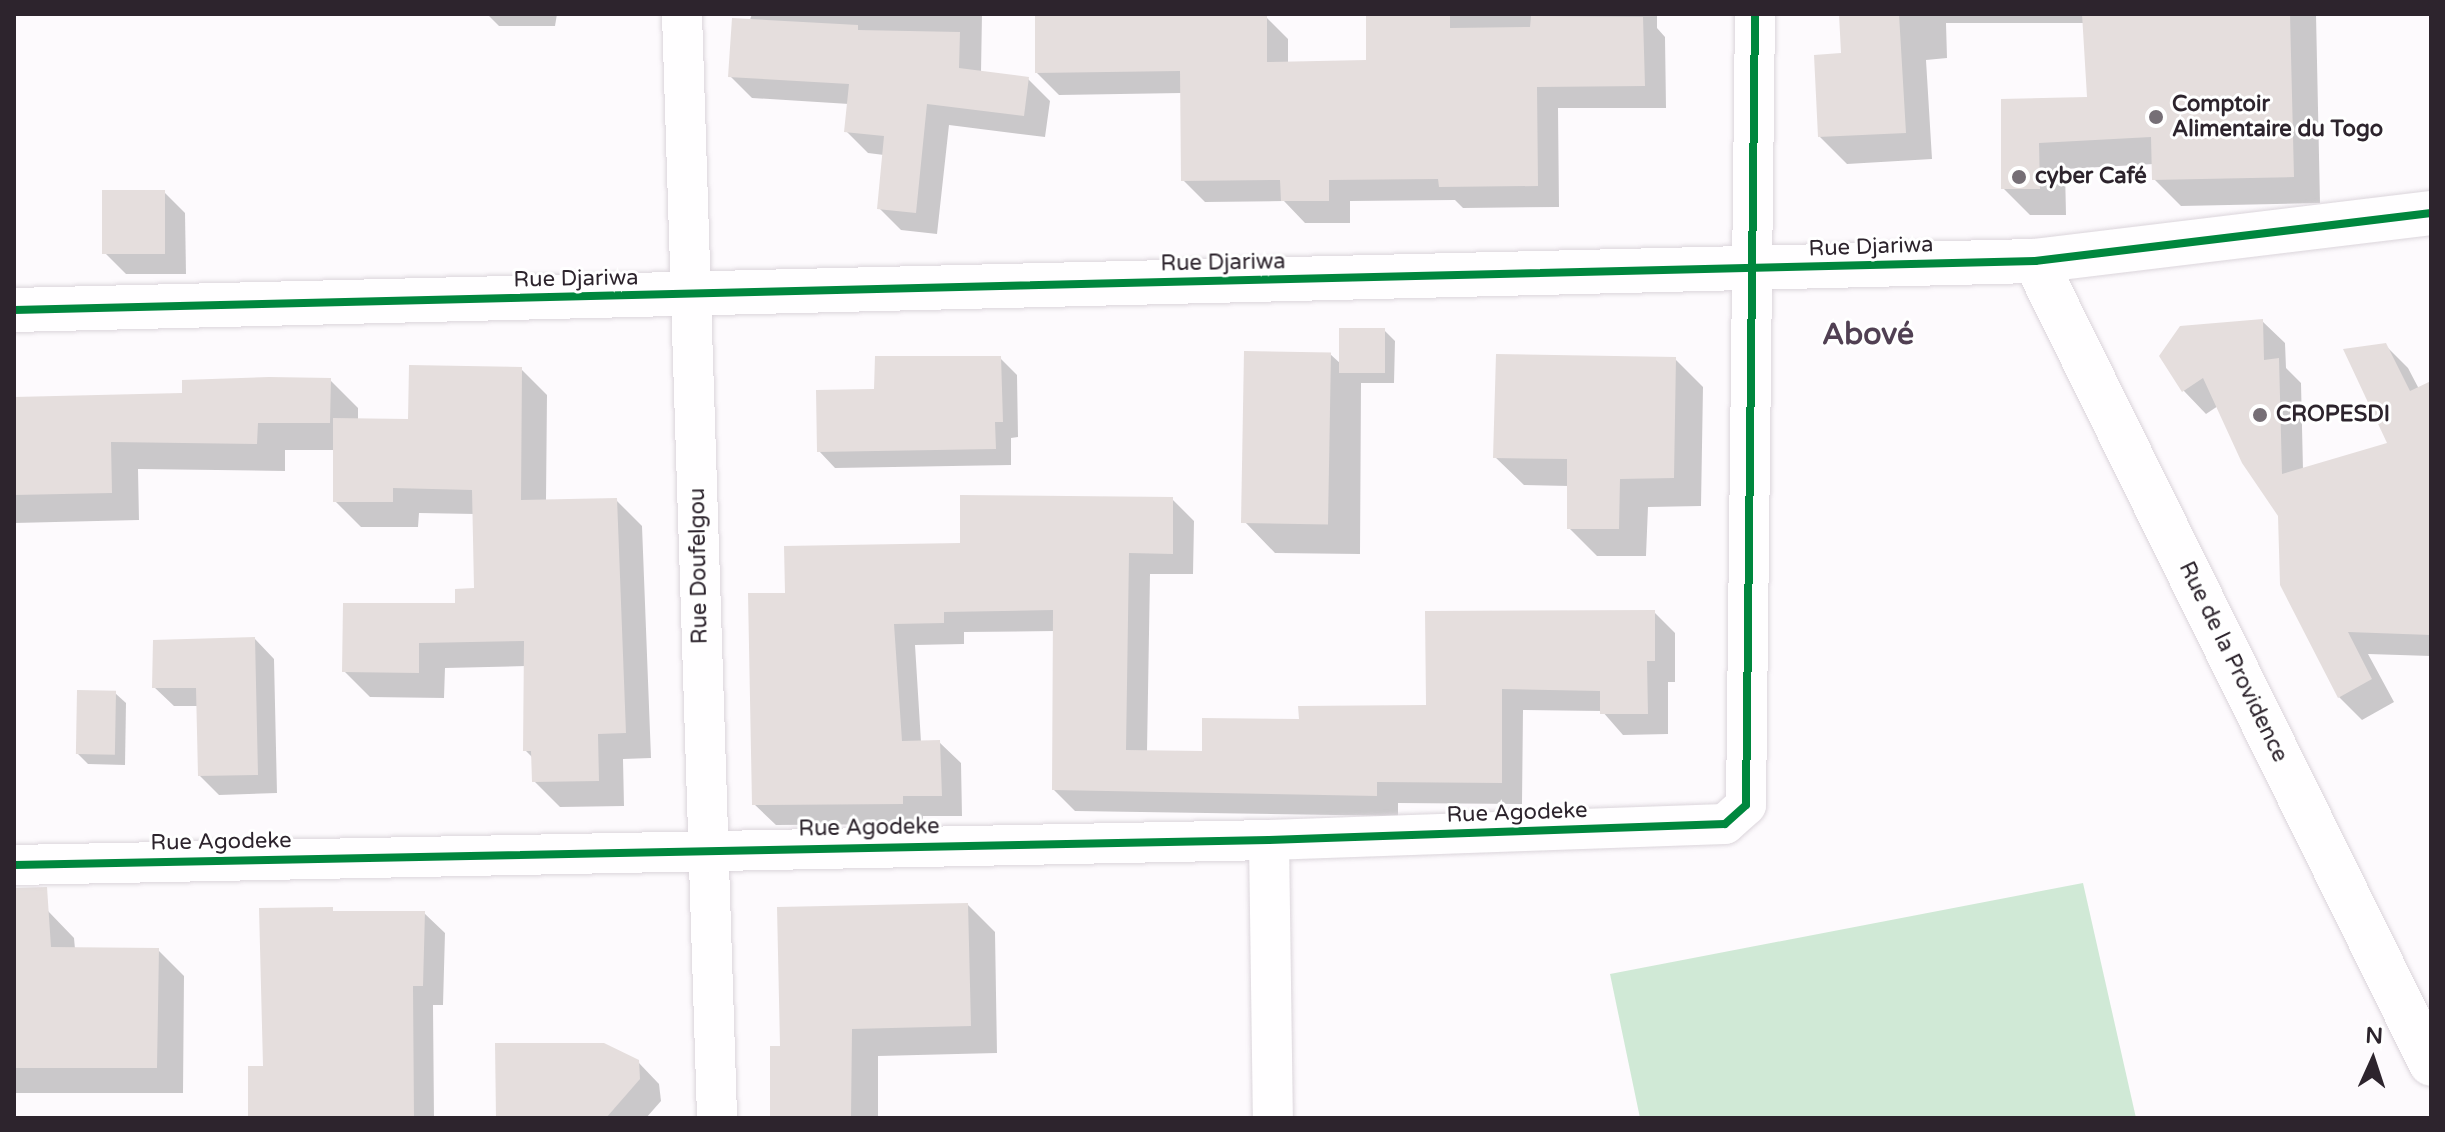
<!DOCTYPE html>
<meta charset="utf-8">
<style>
body{margin:0}
#map{position:relative;width:2445px;height:1132px;overflow:hidden;background:#fdfafd;font-family:"Varela Round",sans-serif}
div>[style]{position:absolute}
.green>*{inset:0;background:#d0e9d6}
.shadow>*{inset:0;background:#0003}
.building>*{inset:0;background:#e5dedd;transform-origin:0 0}
.roads{filter:drop-shadow(0 0 2px #dbd5db) drop-shadow(0 0 2px #dbd5db)}
.street>*{height:40px;margin:-20px;padding:0 20px;transform-origin:20px;border-radius:20px;background:#fffeff}
.secondary>*{height:44px;margin:-22px;padding:0 22px;transform-origin:22px;border-radius:22px;background:#fffeff}
.cycleway>*{height:8px;margin:-4px;padding:0 4px;transform-origin:4px;border-radius:4px;background:#00873e}
.dots>*{width:22px;height:22px;translate:-50% -50%;box-sizing:border-box;border:4px solid #fff;border-radius:50%}
span{translate:-50% -50%;white-space:nowrap;text-align:center;line-height:1.15;-webkit-text-stroke:6px #fff;paint-order:stroke}
.poi-label{font-size:22px;color:#2d242d;font-weight:700}
.left{translate:0 -50%;text-align:left}
.street-label{font-size:22px;color:#2d242d}
.district-label{font-size:30px;color:#514053;font-weight:700}
.frame{position:absolute;inset:0;border:16px solid #2d242d;pointer-events:none}
.north{position:absolute;left:2333px;top:1020px;width:80px;height:80px;-webkit-text-stroke:6px #fff;paint-order:stroke;rotate:3deg;font-size:22px;font-weight:700;line-height:32px;text-align:center;color:#2d242d}
.north::after{content:'';display:block;margin:auto;width:28px;height:36px;background:#2d242d;clip-path:polygon(50% 0,100% 100%,50% 72%,0 100%)}
</style>
<div id="map">
<div class="green">
<i style="clip-path:polygon(2083px 883px,2136px 1118px,1640px 1118px,1610px 974px)"></i>
</div>
<div class="shadow">
<i style="clip-path:polygon(487px 14px,557px 14px,555px 26px,499px 26px)"></i>
<i style="clip-path:polygon(752px 14px,982px 14px,981px 73px,1028px 79px,1050px 101px,1045px 137px,949px 125px,937px 234px,901px 230px,879px 208px,884px 155px,868px 153px,846px 131px,849px 104px,752px 98px,730px 76px)"></i>
<i style="clip-path:polygon(1037px 14px,1266px 17px,1288px 39px,1288px 63px,1368px 62px,1368px 14px,1657px 14px,1657px 28px,1665px 37px,1666px 108px,1558px 108px,1559px 207px,1463px 208px,1455px 200px,1350px 201px,1350px 223px,1305px 223px,1284px 201px,1205px 202px,1183px 180px,1182px 93px,1059px 95px,1037px 73px)"></i>
<i style="clip-path:polygon(1841px 14px,2316px 14px,2320px 203px,2181px 206px,2154px 179px,2154px 164px,2065px 169px,2066px 215px,2030px 215px,2003px 188px,2003px 101px,2089px 99px,2084px 23px,1946px 23px,1947px 58px,1926px 60px,1932px 159px,1847px 164px,1820px 137px,1843px 55px)"></i>
<i style="clip-path:polygon(164px 192px,185px 213px,186px 274px,126px 274px,105px 253px)"></i>
<i style="clip-path:polygon(2262px 321px,2285px 343px,2286px 368px,2301px 383px,2303px 470px,2394px 456px,2385px 345px,2408px 368px,2419px 389px,2431px 384px,2431px 656px,2368px 654px,2394px 702px,2362px 720px,2339px 697px,2280px 516px,2218px 406px,2206px 414px,2184px 391px,2162px 356px)"></i>
<i style="clip-path:polygon(1384px 330px,1395px 341px,1394px 383px,1361px 383px,1360px 554px,1275px 553px,1245px 522px,1330px 354px,1341px 364px)"></i>
<i style="clip-path:polygon(1000px 358px,1017px 375px,1018px 437px,1011px 438px,1011px 465px,835px 468px,819px 451px)"></i>
<i style="clip-path:polygon(1675px 359px,1703px 387px,1701px 506px,1648px 507px,1646px 556px,1597px 556px,1569px 528px,1569px 486px,1524px 485px,1495px 457px)"></i>
<i style="clip-path:polygon(521px 369px,547px 395px,546px 501px,616px 500px,642px 526px,651px 758px,623px 759px,624px 806px,560px 807px,534px 781px,533px 758px,525px 750px,526px 666px,445px 668px,444px 698px,370px 697px,344px 671px,476px 590px,475px 514px,419px 513px,418px 527px,361px 527px,335px 501px,335px 450px,285px 450px,285px 471px,138px 469px,139px 520px,14px 523px,14px 399px,184px 395px,330px 380px,358px 408px,358px 420px,410px 421px)"></i>
<i style="clip-path:polygon(1172px 499px,1194px 521px,1193px 574px,1150px 574px,1147px 752px,1204px 753px,1301px 721px,1428px 707px,1654px 612px,1675px 633px,1675px 682px,1668px 682px,1668px 734px,1623px 735px,1602px 711px,1523px 710px,1522px 804px,1398px 803px,1398px 816px,1075px 811px,1054px 790px,1055px 631px,964px 632px,964px 644px,915px 645px,921px 742px,939px 742px,961px 763px,962px 816px,923px 816px,923px 824px,776px 825px,754px 804px,787px 595px,962px 545px)"></i>
<i style="clip-path:polygon(255px 639px,274px 659px,277px 793px,219px 795px,200px 776px,198px 706px,174px 706px,154px 687px)"></i>
<i style="clip-path:polygon(115px 693px,126px 703px,125px 765px,88px 764px,78px 754px)"></i>
<i style="clip-path:polygon(968px 905px,995px 932px,997px 1053px,878px 1056px,878px 1117px,960px 1118px,772px 1118px,782px 1048px)"></i>
<i style="clip-path:polygon(14px 910px,48px 911px,74px 938px,75px 949px,158px 950px,184px 976px,183px 1093px,14px 1093px)"></i>
<i style="clip-path:polygon(424px 913px,445px 933px,443px 1005px,433px 1005px,434px 1118px,250px 1118px,250px 1068px,265px 1068px)"></i>
<i style="clip-path:polygon(638px 1062px,659px 1084px,661px 1101px,646px 1118px,498px 1118px)"></i>
</div>
<div class="building">
<i style="clip-path:polygon(1035px 14px,1267px 15px,1267px 62px,1366px 60px,1366px 14px,1450px 14px,1450px 28px,1530px 27px,1531px 16px,1643px 17px,1645px 86px,1537px 87px,1538px 186px,1439px 187px,1438px 179px,1329px 180px,1329px 201px,1281px 201px,1280px 180px,1181px 181px,1180px 71px,1035px 73px)"></i>
<i style="clip-path:polygon(1839px 14px,1899px 14px,1906px 133px,1818px 137px,1814px 55px,1841px 53px)"></i>
<i style="clip-path:polygon(2082px 14px,2290px 14px,2294px 177px,2152px 180px,2151px 137px,2039px 143px,2040px 189px,2001px 189px,2001px 99px,2087px 97px)"></i>
<i style="clip-path:polygon(732px 18px,858px 25px,858px 30px,960px 32px,959px 68px,1029px 77px,1024px 116px,927px 104px,916px 213px,877px 209px,884px 136px,844px 132px,849px 84px,728px 77px)"></i>
<i style="left:102px;top:190px;width:63px;height:64px"></i>
<i style="clip-path:polygon(2263px 319px,2264px 360px,2279px 358px,2282px 474px,2387px 443px,2343px 349px,2386px 343px,2410px 391px,2431px 381px,2431px 635px,2348px 632px,2372px 679px,2338px 698px,2280px 585px,2278px 516px,2242px 463px,2203px 378px,2182px 392px,2159px 356px,2180px 326px)"></i>
<i style="left:1339px;top:328px;width:46px;height:45px"></i>
<i style="left:1244px;top:351px;width:87px;height:172px;rotate:1deg"></i>
<i style="clip-path:polygon(1496px 354px,1676px 357px,1674px 478px,1620px 479px,1619px 529px,1567px 529px,1567px 459px,1493px 458px)"></i>
<i style="clip-path:polygon(875px 356px,1001px 356px,1003px 422px,995px 422px,996px 449px,817px 452px,816px 390px,874px 389px)"></i>
<i style="clip-path:polygon(409px 365px,522px 367px,521px 500px,617px 498px,626px 733px,598px 734px,599px 781px,532px 782px,531px 751px,523px 751px,524px 641px,419px 643px,419px 673px,342px 672px,343px 603px,455px 603px,455px 589px,474px 588px,472px 490px,393px 488px,393px 502px,333px 502px,333px 418px,408px 419px)"></i>
<i style="clip-path:polygon(269px 377px,331px 378px,330px 423px,258px 423px,257px 444px,111px 442px,112px 493px,14px 495px,14px 397px,182px 393px,182px 380px)"></i>
<i style="clip-path:polygon(960px 495px,1173px 497px,1173px 554px,1129px 553px,1126px 750px,1202px 751px,1202px 718px,1299px 719px,1298px 706px,1426px 705px,1425px 611px,1655px 610px,1655px 661px,1647px 661px,1648px 714px,1600px 714px,1600px 691px,1502px 689px,1502px 783px,1377px 782px,1377px 796px,1052px 790px,1053px 610px,944px 612px,944px 623px,894px 624px,902px 741px,940px 740px,942px 796px,903px 796px,903px 804px,752px 805px,748px 593px,785px 593px,784px 546px,960px 543px)"></i>
<i style="clip-path:polygon(255px 637px,258px 775px,198px 776px,196px 688px,152px 688px,153px 640px)"></i>
<i style="left:77px;top:690px;width:39px;height:64px;rotate:1deg"></i>
<i style="clip-path:polygon(47px 887px,51px 947px,159px 948px,157px 1068px,14px 1068px,14px 888px)"></i>
<i style="clip-path:polygon(968px 903px,971px 1026px,852px 1029px,851px 1118px,770px 1118px,770px 1046px,780px 1046px,777px 907px)"></i>
<i style="clip-path:polygon(333px 907px,333px 911px,425px 911px,423px 986px,413px 986px,414px 1117px,248px 1118px,248px 1066px,263px 1066px,259px 908px)"></i>
<i style="clip-path:polygon(495px 1043px,604px 1043px,639px 1060px,640px 1079px,606px 1118px,496px 1118px)"></i>
</div>
<div class="roads">
<div class="street">
<i style="left:682px;top:14px;width:1105px;rotate:88.18deg"></i>
<i style="left:1269px;top:840px;width:278px;rotate:89.2deg"></i>
<i style="left:14px;top:865px;width:1255px;rotate:-1.14deg"></i>
<i style="left:1269px;top:840px;width:456px;rotate:-2deg"></i>
<i style="left:1725px;top:824px;width:28px;rotate:-42deg"></i>
<i style="left:1746px;top:805px;width:791px;rotate:-89.35deg"></i>
</div>
<div class="secondary">
<i style="left:2035px;top:261px;width:895px;rotate:63.75deg"></i>
<i style="left:14px;top:310px;width:2022px;rotate:-1.39deg"></i>
<i style="left:2035px;top:261px;width:399px;rotate:-6.9deg"></i>
</div>
</div>
<div class="cycleway">
<i style="left:14px;top:310px;width:2022px;rotate:-1.39deg"></i>
<i style="left:2035px;top:261px;width:399px;rotate:-6.9deg"></i>
<i style="left:14px;top:865px;width:1255px;rotate:-1.14deg"></i>
<i style="left:1269px;top:840px;width:456px;rotate:-2deg"></i>
<i style="left:1725px;top:824px;width:28px;rotate:-42deg"></i>
<i style="left:1746px;top:805px;width:791px;rotate:-89.35deg"></i>
</div>
<div class="dots">
<i style="left:2156px;top:117px;background:#766f76"></i>
<i style="left:2019px;top:177px;background:#766f76"></i>
<i style="left:2260px;top:415px;background:#766f76"></i>
</div>
<div class="poi-label">
<span class="left" style="left:2172px;top:117px">Comptoir<br>Alimentaire du Togo</span>
<span class="left" style="left:2035px;top:177px">cyber Café</span>
<span class="left" style="left:2276px;top:415px">CROPESDI</span>
</div>
<div class="street-label">
<span style="left:1871px;top:247px;rotate:-2deg">Rue Djariwa</span>
<span style="left:1223px;top:263px;rotate:-1deg">Rue Djariwa</span>
<span style="left:576px;top:279px;rotate:-1deg">Rue Djariwa</span>
<span style="left:699px;top:566px;rotate:-91deg">Rue Doufelgou</span>
<span style="left:2233px;top:662px;rotate:64deg">Rue de la Providence</span>
<span style="left:1517px;top:813px;rotate:-2deg">Rue Agodeke</span>
<span style="left:869px;top:828px;rotate:-1deg">Rue Agodeke</span>
<span style="left:221px;top:842px;rotate:-1deg">Rue Agodeke</span>
</div>
<div class="district-label">
<span style="left:1868px;top:335px">Abové</span>
</div>
<div class="frame"></div>
<div class="north">N</div>
</div>
